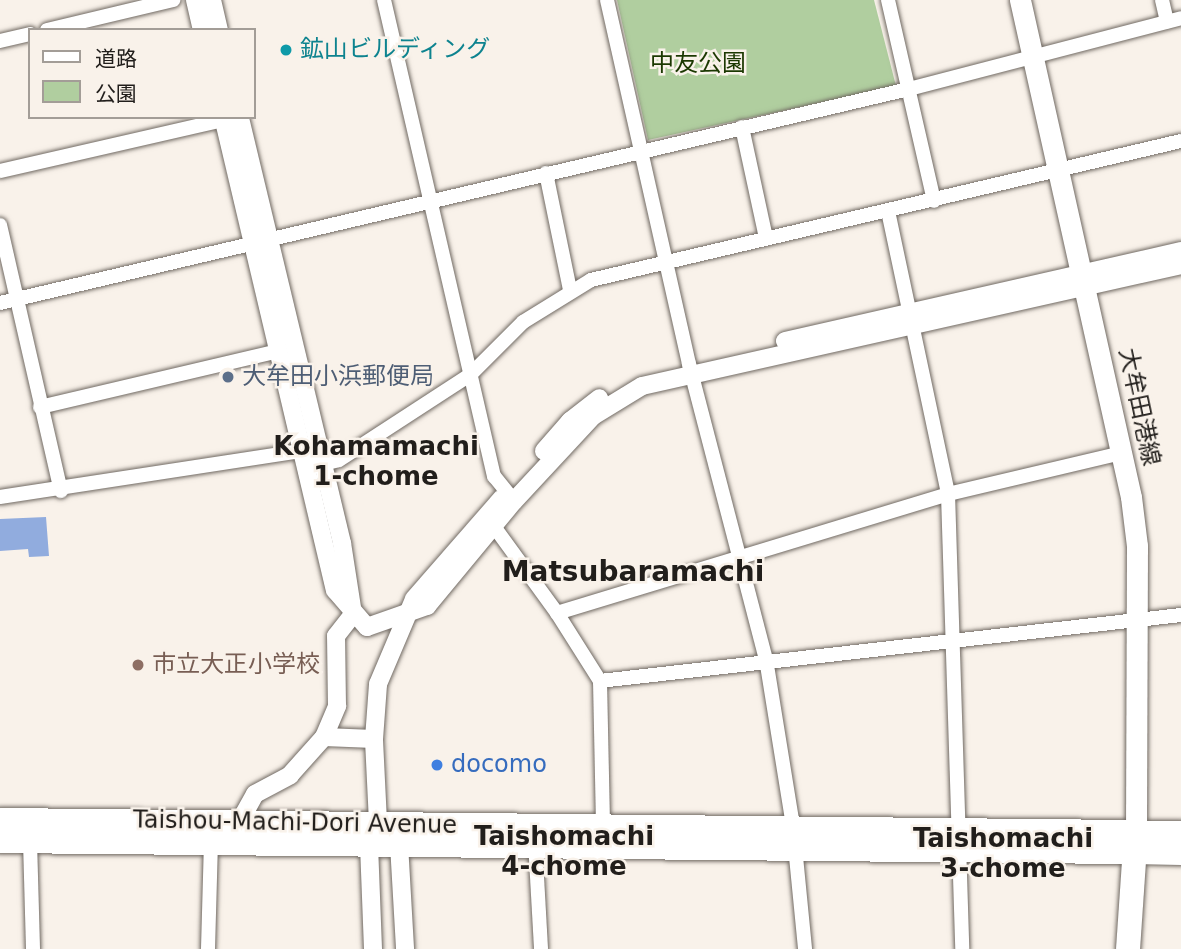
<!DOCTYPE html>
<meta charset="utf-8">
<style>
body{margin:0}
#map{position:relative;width:1181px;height:949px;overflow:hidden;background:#f9f2ea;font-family:"DejaVu Sans","Noto Sans JP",sans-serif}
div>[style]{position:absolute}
.green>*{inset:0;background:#b0ce9f}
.water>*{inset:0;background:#91acde}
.roads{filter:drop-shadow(0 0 2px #706962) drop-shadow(0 0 2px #706962)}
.minor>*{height:14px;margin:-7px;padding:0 7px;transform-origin:7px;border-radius:7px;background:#fff}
.tertiary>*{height:18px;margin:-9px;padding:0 9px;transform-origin:9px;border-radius:9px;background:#fff}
.secondary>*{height:21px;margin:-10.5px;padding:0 10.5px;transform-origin:10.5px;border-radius:10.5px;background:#fff}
.primary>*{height:23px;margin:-11.5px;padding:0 11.5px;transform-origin:11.5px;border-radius:11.5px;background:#fff}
.trunk>*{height:24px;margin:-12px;padding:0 12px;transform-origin:12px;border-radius:12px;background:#fff}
.dots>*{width:19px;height:19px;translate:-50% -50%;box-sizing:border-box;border:4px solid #f9f2ea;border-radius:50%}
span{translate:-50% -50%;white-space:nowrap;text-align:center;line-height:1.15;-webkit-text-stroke:5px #f9f2ea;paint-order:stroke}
.culture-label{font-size:24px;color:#0d838f}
.left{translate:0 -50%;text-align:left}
.park-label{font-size:24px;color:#1b3801}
.service-label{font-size:24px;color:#4e5e75}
.street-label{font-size:24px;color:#211e1b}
.education-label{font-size:24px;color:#785e54}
.shop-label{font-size:24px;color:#366cbe}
.neighbourhood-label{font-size:26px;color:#211e1b;font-weight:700}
.quarter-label{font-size:28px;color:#211e1b;font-weight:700}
.legend{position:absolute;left:28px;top:28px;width:228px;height:91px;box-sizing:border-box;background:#f9f2ea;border:2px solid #a39d97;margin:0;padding:9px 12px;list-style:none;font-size:21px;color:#211e1b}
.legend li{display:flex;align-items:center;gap:14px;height:35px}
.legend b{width:35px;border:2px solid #a39d97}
</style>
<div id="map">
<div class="green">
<i style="clip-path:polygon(617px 0,874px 0,896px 86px,648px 140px)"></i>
</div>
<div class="water">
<i style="clip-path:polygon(46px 517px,49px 556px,29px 557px,28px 549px,0 551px,0 519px)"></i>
</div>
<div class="roads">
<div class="minor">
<i style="left:384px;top:0;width:489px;rotate:77deg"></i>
<i style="left:494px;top:476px;width:32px;rotate:51deg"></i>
<i style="left:607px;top:0;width:373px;rotate:77.3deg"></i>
<i style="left:689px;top:364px;width:305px;rotate:75.4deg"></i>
<i style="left:766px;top:659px;width:169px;rotate:80.8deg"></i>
<i style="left:793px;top:826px;width:124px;rotate:84.4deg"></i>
<i style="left:888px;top:0;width:206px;rotate:77.1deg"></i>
<i style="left:1162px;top:0;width:22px;rotate:77deg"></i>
<i style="left:47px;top:30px;width:130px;rotate:-13.4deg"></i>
<i style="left:0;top:41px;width:31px;rotate:-13deg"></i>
<i style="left:742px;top:127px;width:114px;rotate:77.8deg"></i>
<i style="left:0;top:171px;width:229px;rotate:-12.9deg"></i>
<i style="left:546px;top:173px;width:119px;rotate:78.4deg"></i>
<i style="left:888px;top:211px;width:289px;rotate:78deg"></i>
<i style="left:948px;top:494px;width:455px;rotate:88.2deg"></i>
<i style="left:0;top:225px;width:273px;rotate:77.1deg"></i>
<i style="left:0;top:303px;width:934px;rotate:-13.25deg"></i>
<i style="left:909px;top:89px;width:281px;rotate:-14.6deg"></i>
<i style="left:40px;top:407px;width:244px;rotate:-13.2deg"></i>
<i style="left:0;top:497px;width:304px;rotate:-8.7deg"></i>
<i style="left:301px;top:451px;width:26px;rotate:31deg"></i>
<i style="left:323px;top:464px;width:16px;rotate:-14deg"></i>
<i style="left:339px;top:460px;width:156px;rotate:-33deg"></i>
<i style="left:470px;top:375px;width:75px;rotate:-45deg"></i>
<i style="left:523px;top:322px;width:80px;rotate:-31.7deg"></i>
<i style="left:591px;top:280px;width:606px;rotate:-13.26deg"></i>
<i style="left:493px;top:525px;width:109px;rotate:54deg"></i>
<i style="left:557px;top:613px;width:80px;rotate:57.7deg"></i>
<i style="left:600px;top:681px;width:145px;rotate:88.8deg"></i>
<i style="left:557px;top:613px;width:409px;rotate:-16.9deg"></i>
<i style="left:948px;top:494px;width:179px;rotate:-13.3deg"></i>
<i style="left:600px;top:681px;width:585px;rotate:-6.48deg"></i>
<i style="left:30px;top:841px;width:108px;rotate:88.4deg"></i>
<i style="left:535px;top:841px;width:108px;rotate:86.8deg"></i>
<i style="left:208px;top:949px;width:107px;rotate:-88.4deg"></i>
</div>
<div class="tertiary">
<i style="left:195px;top:0;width:31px;rotate:77deg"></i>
<i style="left:212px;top:0;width:31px;rotate:77deg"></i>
<i style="left:223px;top:117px;width:486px;rotate:76.7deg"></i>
<i style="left:335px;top:590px;width:49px;rotate:49.1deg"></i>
<i style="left:367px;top:627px;width:64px;rotate:-19.3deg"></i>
<i style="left:427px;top:606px;width:136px;rotate:-50.4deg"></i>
<i style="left:514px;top:501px;width:116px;rotate:-47.1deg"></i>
<i style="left:593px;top:416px;width:57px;rotate:-31.5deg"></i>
<i style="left:642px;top:386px;width:552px;rotate:-12.65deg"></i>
<i style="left:785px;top:341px;width:406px;rotate:-12.8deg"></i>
<i style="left:544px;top:451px;width:40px;rotate:-49deg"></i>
<i style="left:570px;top:421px;width:37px;rotate:-38deg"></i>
<i style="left:324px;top:737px;width:50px;rotate:2.3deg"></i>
<i style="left:235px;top:830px;width:41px;rotate:-60.9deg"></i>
<i style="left:255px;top:794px;width:40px;rotate:-28deg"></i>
<i style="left:290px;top:775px;width:51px;rotate:-48.2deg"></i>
<i style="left:324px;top:737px;width:34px;rotate:-67deg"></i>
<i style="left:337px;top:706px;width:70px;rotate:-90.8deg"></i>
<i style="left:336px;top:636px;width:28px;rotate:-52deg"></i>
<i style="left:353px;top:614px;width:72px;rotate:-98.8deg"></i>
<i style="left:342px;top:543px;width:438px;rotate:-103.5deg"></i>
<i style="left:392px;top:837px;width:10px;rotate:45deg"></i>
<i style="left:399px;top:844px;width:105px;rotate:86.7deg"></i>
<i style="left:373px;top:949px;width:105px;rotate:-92.2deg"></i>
<i style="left:369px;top:844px;width:24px;rotate:-68deg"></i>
<i style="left:378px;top:822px;width:83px;rotate:-92.8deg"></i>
<i style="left:374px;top:739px;width:55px;rotate:-85.8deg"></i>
<i style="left:378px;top:684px;width:92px;rotate:-67deg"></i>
<i style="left:414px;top:599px;width:134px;rotate:-48.9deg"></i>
</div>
<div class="secondary">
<i style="left:1020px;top:0;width:509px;rotate:77.41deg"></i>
<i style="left:1131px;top:497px;width:49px;rotate:83deg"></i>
<i style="left:1137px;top:546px;width:286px;rotate:90.2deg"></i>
</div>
<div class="primary">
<i style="left:1136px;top:832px;width:45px"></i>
<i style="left:1134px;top:852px;width:47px;rotate:1.2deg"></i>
</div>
<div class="trunk">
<i style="left:0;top:820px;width:1136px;rotate:0.61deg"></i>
<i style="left:1136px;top:832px;width:117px;rotate:93.9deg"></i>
<i style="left:0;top:841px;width:1134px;rotate:0.56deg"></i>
</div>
</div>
<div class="dots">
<i style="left:286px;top:50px;background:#0f9aa8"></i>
<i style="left:228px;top:377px;background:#5c6f8a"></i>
<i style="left:138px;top:665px;background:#8d6e63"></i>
<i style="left:437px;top:765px;background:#3f7fe0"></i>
</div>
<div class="culture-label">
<span class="left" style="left:300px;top:50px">鉱山ビルディング</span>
</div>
<div class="park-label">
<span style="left:698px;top:64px">中友公園</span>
</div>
<div class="service-label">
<span class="left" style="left:242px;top:377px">大牟田小浜郵便局</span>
</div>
<div class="street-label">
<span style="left:1139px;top:407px;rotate:78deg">大牟田港線</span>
<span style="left:295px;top:823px;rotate:1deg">Taishou-Machi-Dori Avenue</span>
</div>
<div class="education-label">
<span class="left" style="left:152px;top:665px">市立大正小学校</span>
</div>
<div class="shop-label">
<span class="left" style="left:451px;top:765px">docomo</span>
</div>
<div class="neighbourhood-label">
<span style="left:376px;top:462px">Kohamamachi<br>1-chome</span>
<span style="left:564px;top:852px">Taishomachi<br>4-chome</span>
<span style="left:1003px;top:854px">Taishomachi<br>3-chome</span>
</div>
<div class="quarter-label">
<span style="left:633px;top:572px">Matsubaramachi</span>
</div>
<ul class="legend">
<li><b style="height:9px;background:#fff"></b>道路</li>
<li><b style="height:19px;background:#b0ce9f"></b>公園</li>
</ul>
</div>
